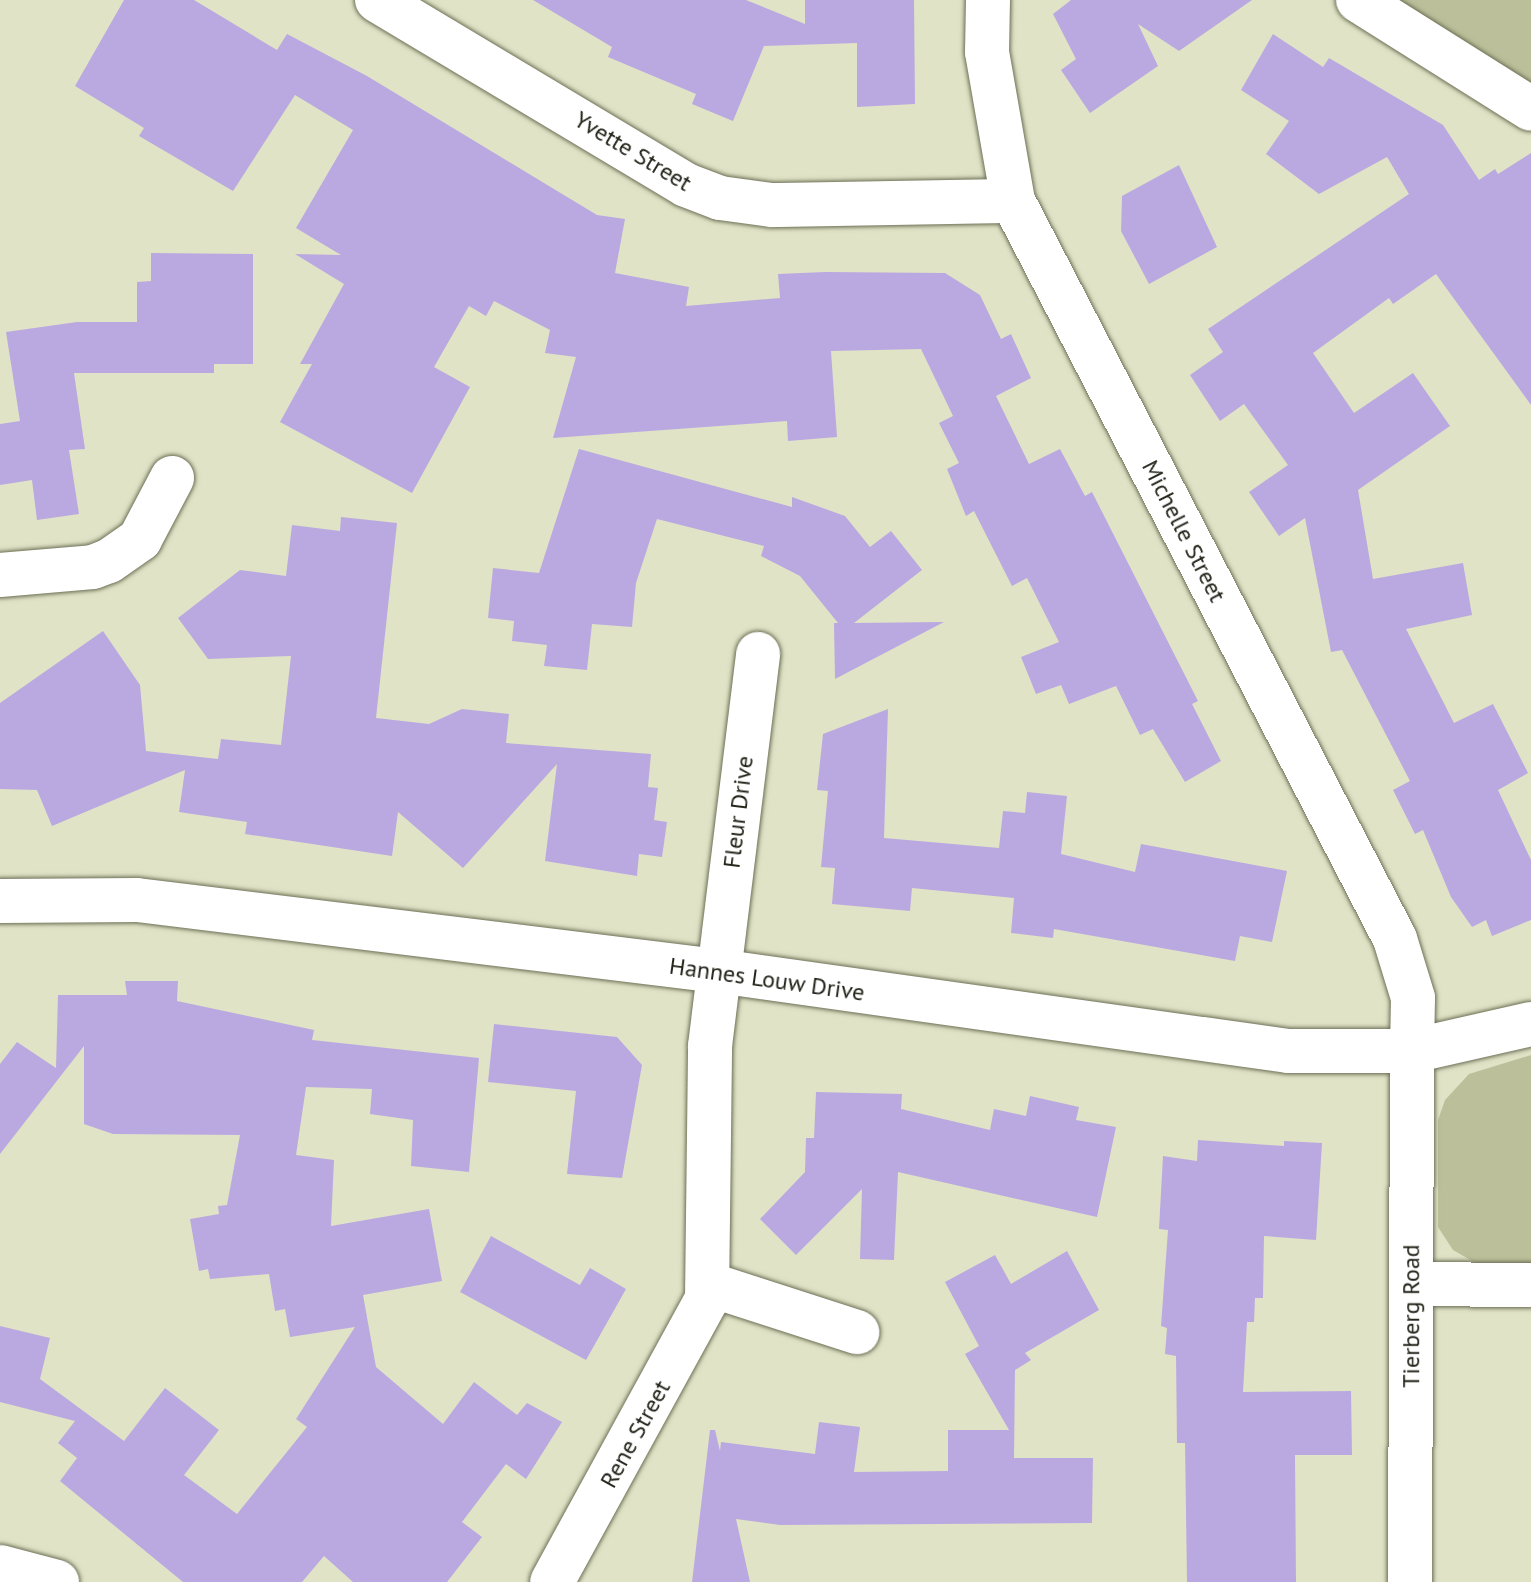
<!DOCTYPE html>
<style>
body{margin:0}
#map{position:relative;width:1531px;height:1582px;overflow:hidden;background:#e0e3c6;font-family:"PT Sans",sans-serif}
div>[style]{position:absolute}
.green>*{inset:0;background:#bcc09a}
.building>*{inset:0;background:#baa9e1}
.roads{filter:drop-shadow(0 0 2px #6d7056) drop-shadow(0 0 2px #6d7056)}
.minor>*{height:44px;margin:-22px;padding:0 22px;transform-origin:22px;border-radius:22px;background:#fff}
.tertiary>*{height:44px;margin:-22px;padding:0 22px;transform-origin:22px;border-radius:22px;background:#fff}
span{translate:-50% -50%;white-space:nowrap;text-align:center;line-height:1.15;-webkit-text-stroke:6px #fff;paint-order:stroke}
.street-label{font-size:24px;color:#1f2116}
</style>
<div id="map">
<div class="green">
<i style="clip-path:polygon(1391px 0,1531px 0,1531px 89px)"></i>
<i style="clip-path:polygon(1531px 1055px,1531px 1267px,1479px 1265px,1453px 1250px,1438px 1227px,1438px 1120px,1445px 1100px,1469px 1074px)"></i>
</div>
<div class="building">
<i style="clip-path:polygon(124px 0,194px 0,277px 50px,287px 34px,367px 76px,597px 215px,625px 219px,615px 273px,689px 287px,686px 306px,780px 298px,778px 274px,825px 272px,945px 273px,980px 295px,1001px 339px,1011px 334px,1031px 378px,996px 396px,1029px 464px,1060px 449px,1085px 496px,1092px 492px,1198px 701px,1192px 704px,1221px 761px,1185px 782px,1153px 729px,1140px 735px,1116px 686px,1069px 704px,1061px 685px,1036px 694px,1021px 657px,1059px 642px,1027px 578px,1012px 586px,974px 511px,966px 516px,947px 469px,959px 463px,939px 423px,953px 416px,921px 349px,831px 351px,837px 437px,788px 441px,787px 421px,553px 438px,576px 357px,545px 353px,550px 330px,494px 301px,486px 316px,469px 306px,434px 367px,470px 387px,412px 493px,280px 422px,312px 364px,300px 364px,344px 284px,295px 254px,341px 255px,296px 228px,353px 130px,295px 95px,233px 191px,139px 136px,144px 128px,75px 86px)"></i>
<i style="clip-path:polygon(533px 0,746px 0,805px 24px,805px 0,914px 0,915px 104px,857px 107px,857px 43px,764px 46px,733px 121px,692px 104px,696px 94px,608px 57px,612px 47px)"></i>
<i style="clip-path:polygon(1071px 0,1252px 0,1179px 51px,1138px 24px,1158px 66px,1090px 113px,1061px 70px,1076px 59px,1053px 14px)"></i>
<i style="clip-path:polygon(1273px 34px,1323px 67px,1329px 58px,1443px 125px,1479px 180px,1495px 169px,1498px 174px,1531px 153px,1531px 405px,1436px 274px,1393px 304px,1389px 298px,1313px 353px,1354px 413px,1413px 373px,1450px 426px,1358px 490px,1373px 579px,1463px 563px,1472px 615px,1406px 629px,1454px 723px,1493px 704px,1528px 773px,1498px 790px,1531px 860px,1531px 920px,1492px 936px,1486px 920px,1472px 927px,1451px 897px,1423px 830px,1415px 834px,1393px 790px,1410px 781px,1342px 650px,1331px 652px,1305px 518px,1279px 536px,1249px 492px,1288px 465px,1244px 404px,1220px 421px,1190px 375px,1223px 352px,1208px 329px,1409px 194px,1387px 157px,1319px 194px,1266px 154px,1289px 121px,1241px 90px)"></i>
<i style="clip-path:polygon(1179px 165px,1217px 247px,1149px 284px,1121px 231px,1122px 196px)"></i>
<i style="clip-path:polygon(151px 253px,253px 254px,253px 364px,214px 364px,214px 373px,74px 373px,85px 449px,69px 450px,79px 514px,37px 520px,32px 480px,0 485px,0 424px,20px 421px,6px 332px,77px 322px,137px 322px,137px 282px,151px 281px)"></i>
<i style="clip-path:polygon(579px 449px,792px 507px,792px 497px,845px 516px,870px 547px,891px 531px,922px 570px,854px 623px,944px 622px,835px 679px,834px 623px,838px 623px,800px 576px,761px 556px,764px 546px,657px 519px,636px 583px,632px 627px,592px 624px,587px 670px,544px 666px,547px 645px,512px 641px,514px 621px,488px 618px,493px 568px,539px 573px)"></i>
<i style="clip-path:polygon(341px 517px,397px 523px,376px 718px,429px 724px,462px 709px,509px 714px,506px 743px,651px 754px,648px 787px,658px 788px,654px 820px,667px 822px,662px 857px,639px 854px,637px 876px,545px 861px,557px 764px,463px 868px,398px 812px,392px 856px,245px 834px,247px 822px,179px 812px,185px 770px,52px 826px,37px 790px,0 789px,0 703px,103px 631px,140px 685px,146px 751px,218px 759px,221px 739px,281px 745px,291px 656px,208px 659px,178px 618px,240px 570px,286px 576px,292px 525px,340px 531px)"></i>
<i style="clip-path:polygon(888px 709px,884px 838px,999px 848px,1003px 811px,1025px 813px,1027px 792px,1067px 796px,1061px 854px,1135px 872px,1141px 844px,1287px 871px,1272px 942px,1240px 936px,1235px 961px,1054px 929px,1053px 938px,1011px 933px,1014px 898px,912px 888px,910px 911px,832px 904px,835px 868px,821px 867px,828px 791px,817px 790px,823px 734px)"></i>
<i style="clip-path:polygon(125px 981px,178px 981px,177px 1001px,314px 1030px,312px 1040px,479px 1058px,469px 1172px,411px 1166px,413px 1120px,370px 1114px,372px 1089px,306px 1087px,296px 1155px,334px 1160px,331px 1226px,429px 1209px,442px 1281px,363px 1295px,376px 1367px,443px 1424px,474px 1382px,517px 1415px,527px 1403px,562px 1422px,526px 1479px,506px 1464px,462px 1522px,482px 1537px,447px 1582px,353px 1582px,324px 1556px,302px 1582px,183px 1582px,60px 1481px,77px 1458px,58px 1443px,75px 1421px,0 1402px,0 1326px,50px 1338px,40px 1379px,124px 1441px,165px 1388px,219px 1430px,184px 1475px,237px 1514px,307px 1427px,296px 1419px,355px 1327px,290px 1337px,285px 1309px,275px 1311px,269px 1274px,210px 1279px,208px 1269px,199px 1271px,190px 1219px,219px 1214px,218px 1206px,227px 1205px,240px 1135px,113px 1134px,84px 1124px,84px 1046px,0 1154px,0 1064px,17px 1042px,56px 1068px,58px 995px,127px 995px)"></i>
<i style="clip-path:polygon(494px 1024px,617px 1037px,642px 1065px,622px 1178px,567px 1174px,576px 1091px,488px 1082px)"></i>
<i style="clip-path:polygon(816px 1092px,902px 1094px,901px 1109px,990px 1130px,994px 1109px,1026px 1116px,1030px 1096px,1079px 1107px,1076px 1120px,1116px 1127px,1097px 1217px,898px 1172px,894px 1260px,860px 1259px,862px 1189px,796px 1255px,760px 1219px,805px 1172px,806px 1138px,814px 1138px)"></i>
<i style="clip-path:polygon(1198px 1140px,1284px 1146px,1284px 1141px,1322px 1143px,1316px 1240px,1264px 1236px,1263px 1298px,1255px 1298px,1254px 1322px,1247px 1322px,1243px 1392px,1351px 1391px,1352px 1455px,1295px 1455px,1296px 1582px,1187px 1582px,1185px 1443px,1177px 1443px,1176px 1356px,1165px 1354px,1167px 1328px,1161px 1326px,1168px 1230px,1159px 1229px,1163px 1156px,1197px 1161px)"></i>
<i style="clip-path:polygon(491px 1236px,580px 1285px,590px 1268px,626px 1289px,586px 1360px,460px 1292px)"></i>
<i style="clip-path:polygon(1067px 1251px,1099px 1310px,1025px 1353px,1031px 1360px,1015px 1370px,1014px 1458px,1093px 1458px,1092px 1523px,780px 1525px,736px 1519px,750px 1582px,692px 1582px,710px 1430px,715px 1430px,720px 1451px,721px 1442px,815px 1454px,819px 1422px,860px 1427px,854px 1472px,948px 1471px,948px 1430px,1009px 1430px,965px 1354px,979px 1346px,945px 1282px,995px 1255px,1011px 1284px)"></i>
</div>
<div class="roads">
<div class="minor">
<i style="left:377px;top:0;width:360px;rotate:30.9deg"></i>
<i style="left:686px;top:185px;width:36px;rotate:21deg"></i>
<i style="left:720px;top:198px;width:52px;rotate:7.7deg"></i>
<i style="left:772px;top:205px;width:241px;rotate:-1deg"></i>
<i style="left:988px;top:0;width:52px;rotate:91.1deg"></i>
<i style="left:987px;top:52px;width:151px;rotate:80.1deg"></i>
<i style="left:1013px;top:201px;width:831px;rotate:62.63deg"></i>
<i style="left:1395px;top:939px;width:62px;rotate:73deg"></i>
<i style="left:1413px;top:998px;width:53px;rotate:91.1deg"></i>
<i style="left:1358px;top:0;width:204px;rotate:32.2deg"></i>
<i style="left:0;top:575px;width:93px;rotate:-4.9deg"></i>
<i style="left:93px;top:567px;width:17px;rotate:-21deg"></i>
<i style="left:109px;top:561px;width:38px;rotate:-35deg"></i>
<i style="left:140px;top:539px;width:69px;rotate:-62.3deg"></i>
<i style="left:708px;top:1284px;width:157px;rotate:17.9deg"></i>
<i style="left:1412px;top:1284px;width:119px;rotate:0.5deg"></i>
<i style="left:0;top:1567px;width:59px;rotate:14.7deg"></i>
<i style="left:552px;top:1582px;width:323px;rotate:-61.3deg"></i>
<i style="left:707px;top:1299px;width:253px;rotate:-89.3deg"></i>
<i style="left:710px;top:1046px;width:395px;rotate:-83deg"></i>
</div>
<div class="tertiary">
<i style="left:0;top:901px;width:137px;rotate:-0.4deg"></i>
<i style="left:137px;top:900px;width:585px;rotate:6.97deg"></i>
<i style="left:718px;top:971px;width:576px;rotate:7.99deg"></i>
<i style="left:1288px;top:1051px;width:124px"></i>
<i style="left:1412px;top:1051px;width:122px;rotate:-12.8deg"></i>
<i style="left:1410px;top:1582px;width:531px;rotate:-89.78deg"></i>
</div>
</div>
<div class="street-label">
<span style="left:633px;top:151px;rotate:31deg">Yvette Street</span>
<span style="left:1184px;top:531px;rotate:63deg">Michelle Street</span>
<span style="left:738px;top:812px;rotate:-83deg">Fleur Drive</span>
<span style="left:767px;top:979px;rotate:8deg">Hannes Louw Drive</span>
<span style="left:1411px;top:1316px;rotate:-90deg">Tierberg Road</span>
<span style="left:635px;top:1434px;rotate:-61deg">Rene Street</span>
</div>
</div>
